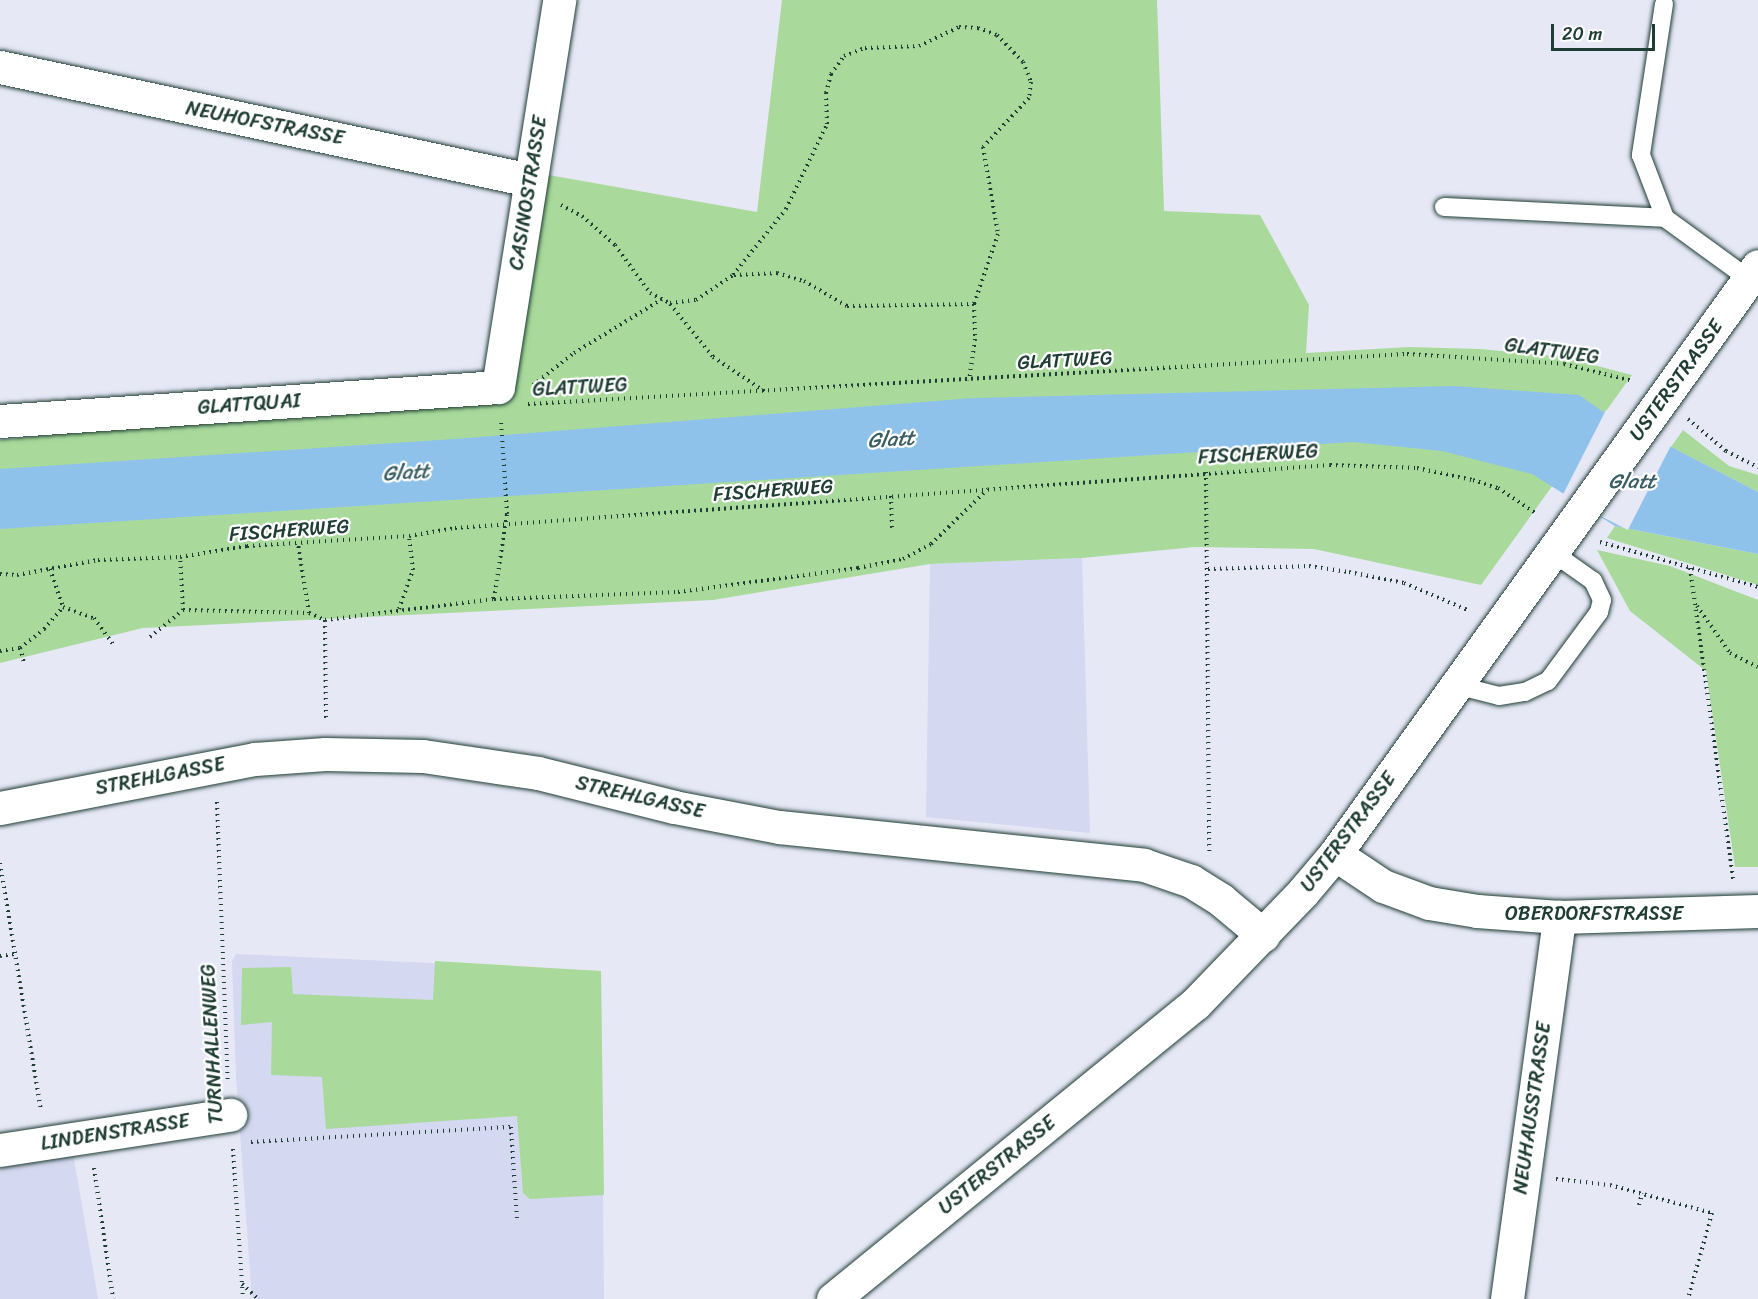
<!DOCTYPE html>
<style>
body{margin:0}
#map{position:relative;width:1758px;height:1299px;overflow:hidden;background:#e6e8f6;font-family:Sriracha,sans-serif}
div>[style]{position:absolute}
.built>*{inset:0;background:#d4d8f0}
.green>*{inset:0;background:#a9da9b}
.water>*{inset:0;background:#8ec2eb}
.pier>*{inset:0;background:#e6e8f6;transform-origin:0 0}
.path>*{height:4px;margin-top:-2px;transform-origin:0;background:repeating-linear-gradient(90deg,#1f3d34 0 1.5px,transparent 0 6px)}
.roads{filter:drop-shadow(0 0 2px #1f3d34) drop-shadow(0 0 2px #1f3d34)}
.lane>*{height:18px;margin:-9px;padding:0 9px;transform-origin:9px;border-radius:9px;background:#fff}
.street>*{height:33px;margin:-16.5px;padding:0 16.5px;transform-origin:16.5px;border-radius:16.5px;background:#fff}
.secondary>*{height:33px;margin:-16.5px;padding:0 16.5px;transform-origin:16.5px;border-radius:16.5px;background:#fff}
span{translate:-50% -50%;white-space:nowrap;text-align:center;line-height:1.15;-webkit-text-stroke:4.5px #fff;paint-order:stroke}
.street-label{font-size:20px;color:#1f3d34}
.water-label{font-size:21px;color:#3b5e62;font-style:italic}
.scale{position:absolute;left:1551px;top:24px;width:104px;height:27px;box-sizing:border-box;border:3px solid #1f3d34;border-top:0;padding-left:8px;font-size:18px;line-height:21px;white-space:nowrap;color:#1f3d34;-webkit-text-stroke:4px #fff;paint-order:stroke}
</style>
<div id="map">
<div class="built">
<i style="clip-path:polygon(1082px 558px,1090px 833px,926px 817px,930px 564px)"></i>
<i style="clip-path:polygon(236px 954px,601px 971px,604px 1299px,252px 1299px,236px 1077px,232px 961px)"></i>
<i style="clip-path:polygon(72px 1147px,98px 1299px,0 1299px,0 1154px)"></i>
</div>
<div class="green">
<i style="clip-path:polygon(782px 0,1157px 0,1164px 211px,1260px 215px,1309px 305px,1306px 353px,1409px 347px,1480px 349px,1563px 357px,1632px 375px,1481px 585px,1314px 549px,1195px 547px,1082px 558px,930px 564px,713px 600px,143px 628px,0 663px,0 440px,498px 387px,532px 172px,757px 212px)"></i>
<i style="clip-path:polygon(1683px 430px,1729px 466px,1758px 475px,1758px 492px,1671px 447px)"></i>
<i style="clip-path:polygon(1615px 526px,1758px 554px,1758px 585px,1607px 538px)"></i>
<i style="clip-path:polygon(1597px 550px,1670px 566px,1758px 600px,1758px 867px,1735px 867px,1706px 671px,1630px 611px)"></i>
<i style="clip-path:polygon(435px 961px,601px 971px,604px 1195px,530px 1199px,523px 1193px,517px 1116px,326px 1129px,322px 1077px,271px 1075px,272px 1022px,241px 1025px,242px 968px,291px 967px,293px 994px,433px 1000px)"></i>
</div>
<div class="water">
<i style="clip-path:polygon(1455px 386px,1579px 395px,1602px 411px,1758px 492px,1758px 554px,1615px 526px,1532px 474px,1442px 451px,1353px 442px,0 529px,0 469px,454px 439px,973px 398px)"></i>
</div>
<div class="pier">
<i style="left:1606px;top:410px;width:74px;height:97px;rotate:27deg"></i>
</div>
<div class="path">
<i style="left:561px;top:205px;width:24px;rotate:28deg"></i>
<i style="left:582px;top:216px;width:44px;rotate:41.3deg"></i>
<i style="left:615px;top:245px;width:59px;rotate:53.9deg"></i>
<i style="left:650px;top:293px;width:22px;rotate:27deg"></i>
<i style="left:670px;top:303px;width:26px;rotate:-7deg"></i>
<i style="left:696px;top:300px;width:45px;rotate:-34deg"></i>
<i style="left:733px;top:275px;width:85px;rotate:-51.2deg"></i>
<i style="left:786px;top:209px;width:94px;rotate:-64.2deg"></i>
<i style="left:827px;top:124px;width:31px;rotate:-92deg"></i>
<i style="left:826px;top:93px;width:20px;rotate:-75deg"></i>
<i style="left:831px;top:74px;width:22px;rotate:-54deg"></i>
<i style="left:844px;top:56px;width:22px;rotate:-21deg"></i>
<i style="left:865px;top:48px;width:54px;rotate:-2.1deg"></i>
<i style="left:919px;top:46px;width:44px;rotate:-25.4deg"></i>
<i style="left:959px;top:27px;width:19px;rotate:3deg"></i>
<i style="left:978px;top:28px;width:20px;rotate:20deg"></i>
<i style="left:997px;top:35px;width:37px;rotate:46deg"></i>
<i style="left:1023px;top:62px;width:22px;rotate:68deg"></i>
<i style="left:1031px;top:82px;width:16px;rotate:97deg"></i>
<i style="left:1029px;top:98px;width:67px;rotate:133.2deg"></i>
<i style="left:983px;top:147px;width:88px;rotate:80.2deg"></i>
<i style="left:998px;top:234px;width:74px;rotate:108.9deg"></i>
<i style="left:974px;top:304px;width:35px;rotate:88deg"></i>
<i style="left:975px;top:339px;width:42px;rotate:98.1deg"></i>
<i style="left:734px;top:275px;width:43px;rotate:-2.7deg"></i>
<i style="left:777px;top:273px;width:28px;rotate:17deg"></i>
<i style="left:804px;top:281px;width:50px;rotate:30.2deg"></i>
<i style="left:847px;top:306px;width:127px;rotate:-0.9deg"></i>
<i style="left:670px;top:304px;width:68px;rotate:50.9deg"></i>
<i style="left:713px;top:357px;width:65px;rotate:33.7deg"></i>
<i style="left:533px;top:385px;width:52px;rotate:-38deg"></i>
<i style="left:574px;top:353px;width:103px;rotate:-31.5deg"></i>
<i style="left:528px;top:404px;width:880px;rotate:-3.26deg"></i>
<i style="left:1407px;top:354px;width:157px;rotate:3.6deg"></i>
<i style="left:1564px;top:364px;width:71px;rotate:13.8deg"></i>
<i style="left:1688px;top:419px;width:50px;rotate:40.1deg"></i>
<i style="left:1726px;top:451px;width:36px;rotate:27deg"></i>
<i style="left:1206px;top:472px;width:379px;rotate:89.5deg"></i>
<i style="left:891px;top:496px;width:35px;rotate:88deg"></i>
<i style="left:1600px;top:542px;width:164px;rotate:15.9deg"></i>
<i style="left:1690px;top:568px;width:314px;rotate:82.1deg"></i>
<i style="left:50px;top:569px;width:40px;rotate:71.1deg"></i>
<i style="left:1208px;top:569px;width:101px;rotate:-1.7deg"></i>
<i style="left:1309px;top:566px;width:40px;rotate:8.5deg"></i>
<i style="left:1349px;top:572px;width:56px;rotate:11.3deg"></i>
<i style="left:1404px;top:583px;width:72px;rotate:23deg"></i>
<i style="left:0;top:574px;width:17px;rotate:3deg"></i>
<i style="left:17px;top:575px;width:82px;rotate:-10.5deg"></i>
<i style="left:98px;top:560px;width:82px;rotate:-2.1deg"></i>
<i style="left:180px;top:557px;width:68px;rotate:-9.3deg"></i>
<i style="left:247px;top:546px;width:162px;rotate:-3.5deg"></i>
<i style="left:409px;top:536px;width:47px;rotate:-9.9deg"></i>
<i style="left:455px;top:528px;width:877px;rotate:-4.12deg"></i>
<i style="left:1330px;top:465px;width:87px;rotate:2deg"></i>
<i style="left:1417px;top:468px;width:57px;rotate:12.1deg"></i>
<i style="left:1473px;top:480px;width:26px;rotate:18deg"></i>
<i style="left:1498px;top:488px;width:47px;rotate:33.7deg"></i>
<i style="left:494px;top:599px;width:86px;rotate:-81.3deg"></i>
<i style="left:507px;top:514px;width:93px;rotate:-93.7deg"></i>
<i style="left:1697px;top:606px;width:57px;rotate:54.9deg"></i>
<i style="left:1730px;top:653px;width:31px;rotate:27deg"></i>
<i style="left:399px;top:609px;width:41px;rotate:-70.3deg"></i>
<i style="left:413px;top:570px;width:34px;rotate:-97deg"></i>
<i style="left:183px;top:610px;width:126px;rotate:1.4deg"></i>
<i style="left:309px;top:613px;width:70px;rotate:-99.1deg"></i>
<i style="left:309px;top:613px;width:17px;rotate:24deg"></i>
<i style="left:325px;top:620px;width:170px;rotate:-7.1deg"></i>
<i style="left:494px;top:599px;width:184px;rotate:-2.2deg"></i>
<i style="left:678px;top:592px;width:182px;rotate:-7.6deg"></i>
<i style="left:858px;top:568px;width:46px;rotate:-11.3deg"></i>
<i style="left:903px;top:559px;width:32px;rotate:-28deg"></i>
<i style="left:931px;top:544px;width:79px;rotate:-44deg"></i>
<i style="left:325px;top:620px;width:100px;rotate:89.4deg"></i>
<i style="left:150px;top:637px;width:43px;rotate:-39.3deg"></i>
<i style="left:183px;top:610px;width:53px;rotate:-93.2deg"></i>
<i style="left:20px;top:648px;width:31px;rotate:-38deg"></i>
<i style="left:44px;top:629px;width:29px;rotate:-49deg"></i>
<i style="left:63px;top:607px;width:33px;rotate:20deg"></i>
<i style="left:94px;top:618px;width:32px;rotate:54deg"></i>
<i style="left:0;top:651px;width:20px;rotate:-9deg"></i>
<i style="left:20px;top:648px;width:15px;rotate:74deg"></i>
<i style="left:217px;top:802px;width:280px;rotate:87.8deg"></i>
<i style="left:0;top:863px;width:250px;rotate:80.6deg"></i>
<i style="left:0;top:956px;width:15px;rotate:-8deg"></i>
<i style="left:251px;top:1142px;width:260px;rotate:-3.3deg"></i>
<i style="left:511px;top:1127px;width:93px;rotate:86.3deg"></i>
<i style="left:233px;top:1149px;width:150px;rotate:86.2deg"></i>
<i style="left:94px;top:1168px;width:132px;rotate:81.7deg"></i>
<i style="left:1556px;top:1179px;width:54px;rotate:6.3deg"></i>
<i style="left:1610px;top:1185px;width:106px;rotate:15.4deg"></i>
<i style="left:1712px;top:1213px;width:89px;rotate:105.6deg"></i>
<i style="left:1639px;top:1205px;width:12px;rotate:-76deg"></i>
<i style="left:242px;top:1284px;width:22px;rotate:43deg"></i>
</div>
<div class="roads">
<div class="lane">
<i style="left:1664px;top:4px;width:153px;rotate:98.7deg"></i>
<i style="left:1641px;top:155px;width:67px;rotate:69.1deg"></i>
<i style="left:1444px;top:207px;width:221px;rotate:2.8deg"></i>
<i style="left:1665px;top:218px;width:104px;rotate:36deg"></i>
<i style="left:1456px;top:685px;width:44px;rotate:14.3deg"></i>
<i style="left:1499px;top:696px;width:26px;rotate:-9deg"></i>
<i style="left:1525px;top:692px;width:25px;rotate:-26deg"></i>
<i style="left:1548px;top:681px;width:86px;rotate:-53.5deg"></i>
<i style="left:1599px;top:612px;width:12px;rotate:-76deg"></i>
<i style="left:1602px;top:600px;width:21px;rotate:-115deg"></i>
<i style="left:1593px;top:581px;width:50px;rotate:-144.7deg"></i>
</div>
<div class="street">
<i style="left:0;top:67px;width:542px;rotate:12.04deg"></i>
<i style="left:0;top:421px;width:499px;rotate:-3.9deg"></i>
<i style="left:498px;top:387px;width:392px;rotate:-81deg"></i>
<i style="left:0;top:808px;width:260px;rotate:-10.9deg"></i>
<i style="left:255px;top:759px;width:70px;rotate:-4.1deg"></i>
<i style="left:325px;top:754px;width:98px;rotate:1.2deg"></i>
<i style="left:423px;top:756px;width:116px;rotate:8.4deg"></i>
<i style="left:538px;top:773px;width:140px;rotate:14deg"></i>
<i style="left:674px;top:807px;width:107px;rotate:10.8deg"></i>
<i style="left:779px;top:827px;width:367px;rotate:5.9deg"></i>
<i style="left:1144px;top:865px;width:50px;rotate:18.8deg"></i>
<i style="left:1191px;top:881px;width:36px;rotate:32deg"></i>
<i style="left:1221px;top:900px;width:55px;rotate:39.8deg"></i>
<i style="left:1335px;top:854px;width:58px;rotate:33.7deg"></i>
<i style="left:1383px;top:886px;width:49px;rotate:20.3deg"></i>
<i style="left:1429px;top:903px;width:49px;rotate:9.5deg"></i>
<i style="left:1477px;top:911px;width:82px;rotate:4.2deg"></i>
<i style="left:1559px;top:917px;width:199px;rotate:-1.7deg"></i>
<i style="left:0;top:1150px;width:233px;rotate:-8.7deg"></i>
<i style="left:1507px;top:1299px;width:386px;rotate:-82.2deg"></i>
</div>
<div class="secondary">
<i style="left:833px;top:1299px;width:467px;rotate:-39.2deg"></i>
<i style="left:1195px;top:1004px;width:156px;rotate:-46deg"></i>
<i style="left:1303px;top:892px;width:50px;rotate:-49.9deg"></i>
<i style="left:1335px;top:854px;width:724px;rotate:-54.27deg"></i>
</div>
</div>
<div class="street-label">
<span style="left:265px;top:123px;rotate:11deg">NEUHOFSTRASSE</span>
<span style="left:528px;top:193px;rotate:-81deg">CASINOSTRASSE</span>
<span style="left:1552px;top:351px;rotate:8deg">GLATTWEG</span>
<span style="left:1065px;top:360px;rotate:-3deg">GLATTWEG</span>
<span style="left:1676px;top:380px;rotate:-54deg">USTERSTRASSE</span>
<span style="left:580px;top:387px;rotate:-3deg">GLATTWEG</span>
<span style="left:249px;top:404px;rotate:-4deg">GLATTQUAI</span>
<span style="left:1258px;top:454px;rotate:-3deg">FISCHERWEG</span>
<span style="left:773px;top:490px;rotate:-4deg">FISCHERWEG</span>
<span style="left:289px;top:530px;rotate:-4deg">FISCHERWEG</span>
<span style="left:160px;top:776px;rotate:-11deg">STREHLGASSE</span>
<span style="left:640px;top:797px;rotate:13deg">STREHLGASSE</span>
<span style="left:1348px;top:832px;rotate:-53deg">USTERSTRASSE</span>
<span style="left:1594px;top:913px">OBERDORFSTRASSE</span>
<span style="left:212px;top:1044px;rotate:-93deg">TURNHALLENWEG</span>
<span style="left:1532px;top:1108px;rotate:-82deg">NEUHAUSSTRASSE</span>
<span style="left:115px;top:1132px;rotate:-9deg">LINDENSTRASSE</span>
<span style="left:997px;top:1165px;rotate:-39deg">USTERSTRASSE</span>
</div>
<div class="water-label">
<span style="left:891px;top:439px;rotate:-4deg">Glatt</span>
<span style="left:406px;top:472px;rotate:-4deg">Glatt</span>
<span style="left:1632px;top:481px">Glatt</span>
</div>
<div class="scale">20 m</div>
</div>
